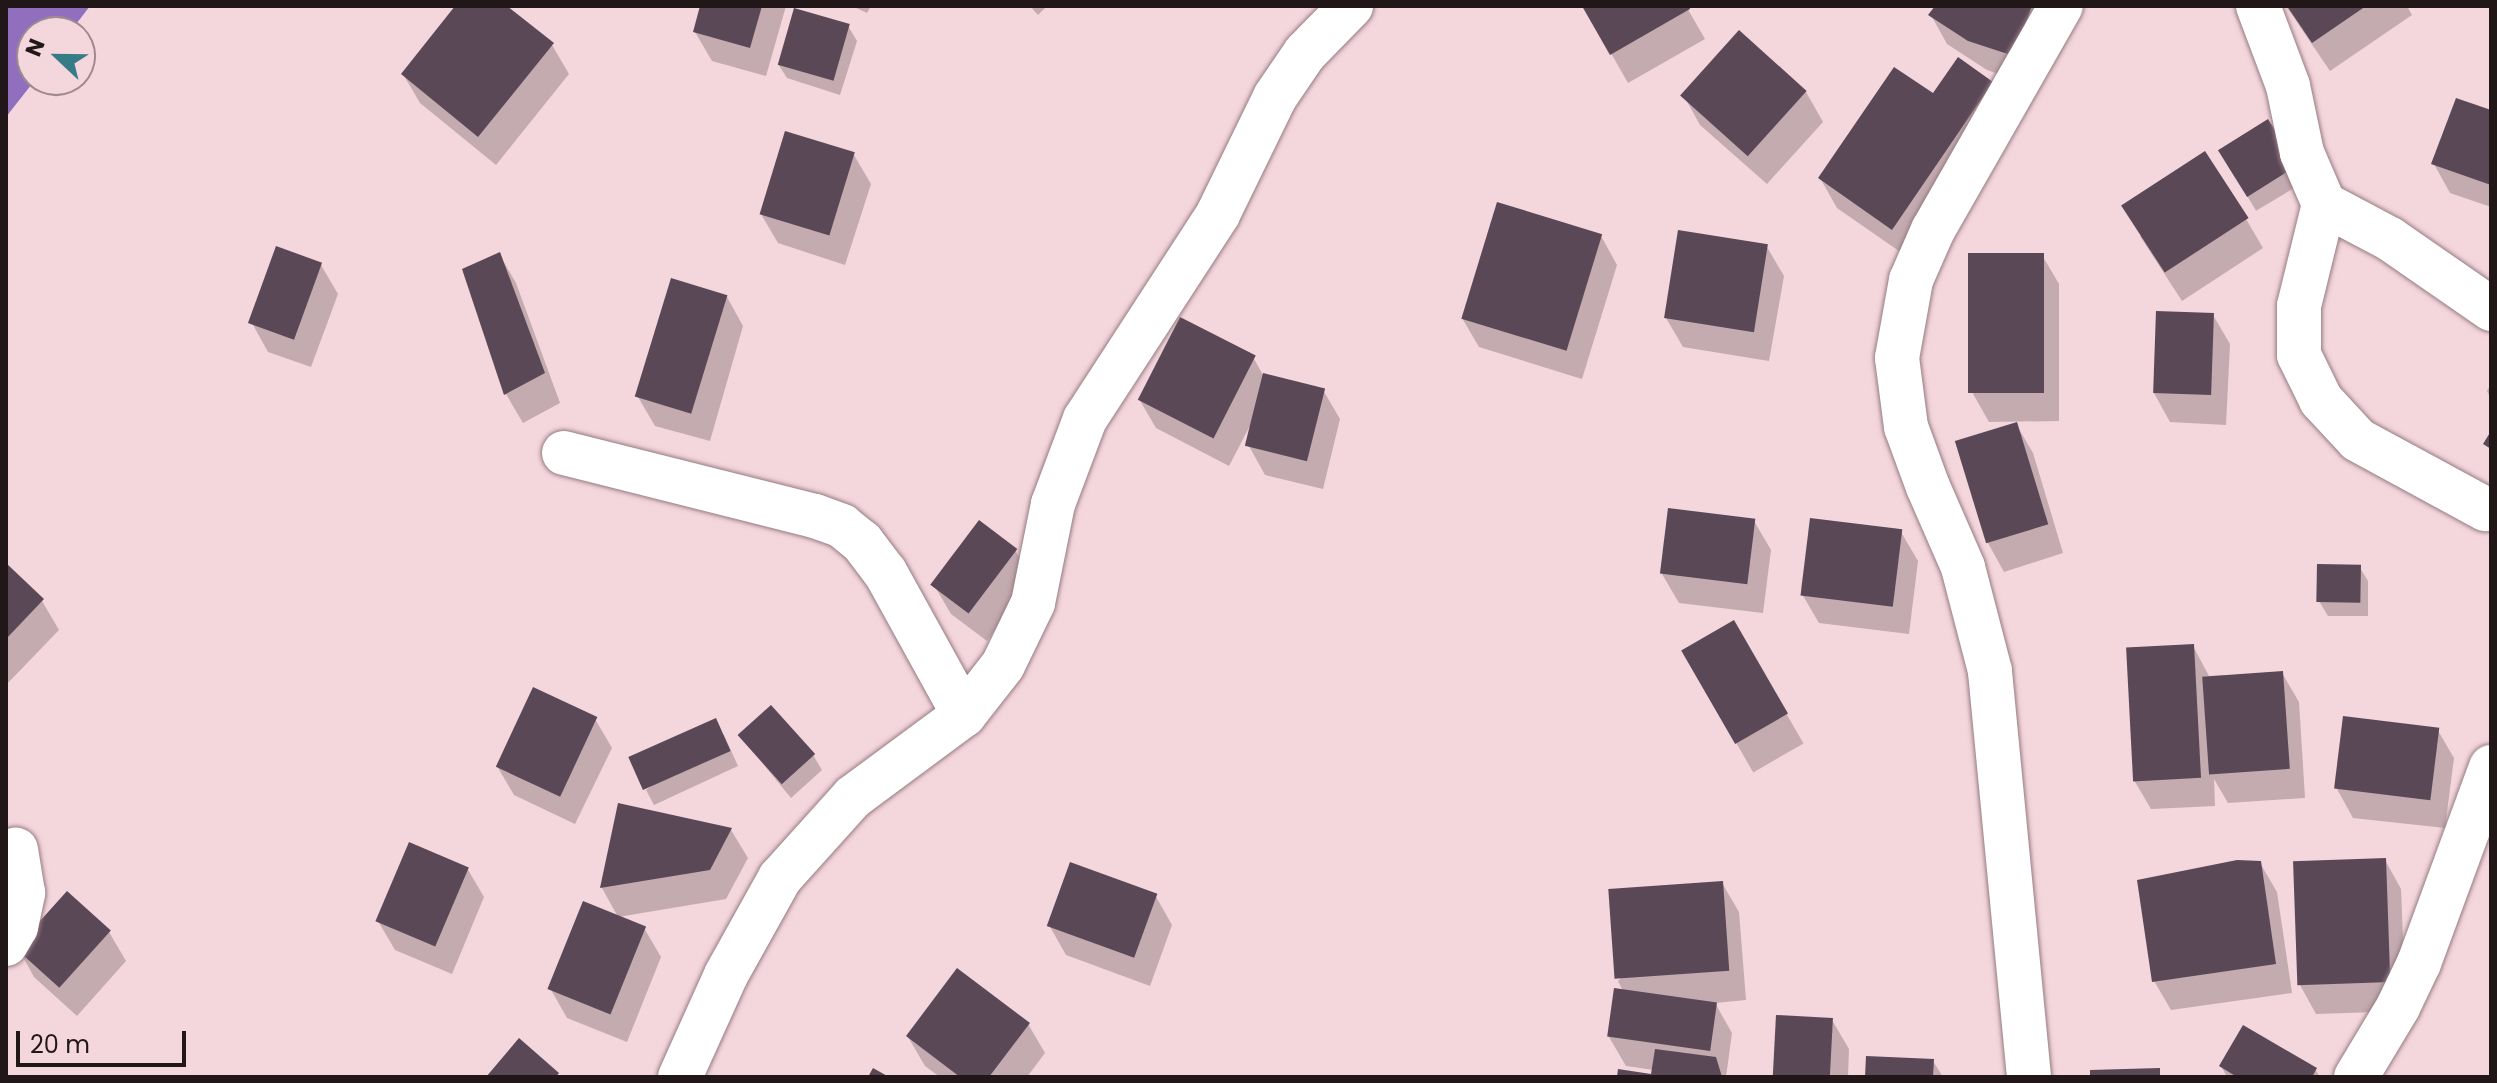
<!DOCTYPE html>
<style>
body{margin:0}
#map{position:relative;width:2497px;height:1083px;overflow:hidden;background:#f4d6dd;font-family:Poppins,sans-serif}
div>[style]{position:absolute}
.water>*{inset:0;background:#8f6fbe}
.shadow>*{inset:0;background:#0003;transform-origin:0 0}
.building>*{inset:0;background:#5a4857;transform-origin:0 0}
.roads{filter:drop-shadow(0 0 2px #967b81) drop-shadow(0 0 2px #967b81)}
.minor>*{height:44px;margin:-22px;padding:0 22px;transform-origin:22px;border-radius:22px;background:#fff}
span{translate:-50% -50%;white-space:nowrap;text-align:center;line-height:1.15;-webkit-text-stroke:8px #f4d6dd;paint-order:stroke}
.frame{position:absolute;inset:0;border:8px solid #211719;pointer-events:none}
.north{position:absolute;left:16px;top:16px;width:80px;height:80px;box-sizing:border-box;background:#f4d6dd;border:2px solid #a08a8f;border-radius:50%;rotate:292deg;font-size:22px;font-weight:700;line-height:32px;text-align:center;color:#211719}
.north::after{content:'';display:block;margin:auto;width:28px;height:36px;background:#357c87;clip-path:polygon(50% 0,100% 100%,50% 72%,0 100%)}
.scale{position:absolute;left:16px;top:1031px;width:170px;height:36px;box-sizing:border-box;border:4px solid #211719;border-top:0;padding-left:10px;font-size:24px;line-height:28px;white-space:nowrap;color:#211719;-webkit-text-stroke:6px #f4d6dd;paint-order:stroke}
</style>
<div id="map">
<div class="water">
<i style="clip-path:polygon(6px 6px,90px 6px,70px 32px,32px 32px,35px 80px,6px 117px)"></i>
</div>
<div class="shadow">
<i style="clip-path:polygon(458px 6px,504px 6px,552px 45px,569px 74px,496px 165px,420px 103px,403px 74px)"></i>
<i style="clip-path:polygon(702px 6px,786px 6px,766px 76px,712px 61px,695px 32px)"></i>
<i style="clip-path:polygon(852px 6px,871px 6px,867px 13px)"></i>
<i style="clip-path:polygon(1030px 6px,1047px 6px,1038px 15px)"></i>
<i style="clip-path:polygon(1584px 6px,1686px 6px,1705px 39px,1628px 83px)"></i>
<i style="clip-path:polygon(1938px 6px,2059px 6px,2030px 85px,1987px 70px,1947px 44px,1931px 15px)"></i>
<i style="clip-path:polygon(2286px 6px,2407px 6px,2412px 15px,2330px 71px)"></i>
<i style="clip-path:polygon(848px 26px,857px 41px,840px 95px,787px 78px,778px 64px)"></i>
<i style="clip-path:polygon(1739px 33px,1806px 92px,1823px 122px,1767px 184px,1700px 125px,1684px 96px)"></i>
<i style="clip-path:polygon(1992px 84px,1909px 258px,1837px 208px,1820px 178px)"></i>
<i style="clip-path:polygon(2491px 112px,2491px 207px,2450px 193px,2434px 164px)"></i>
<i style="left:2268px;top:122px;width:70px;height:56px;rotate:59deg"></i>
<i style="clip-path:polygon(854px 155px,871px 184px,845px 265px,778px 243px,761px 214px)"></i>
<i style="clip-path:polygon(2246px 219px,2263px 248px,2182px 301px,2140px 236px)"></i>
<i style="clip-path:polygon(1601px 236px,1617px 265px,1582px 379px,1479px 347px,1462px 318px)"></i>
<i style="clip-path:polygon(1767px 247px,1784px 276px,1769px 361px,1683px 347px,1666px 318px)"></i>
<i style="clip-path:polygon(499px 254px,516px 283px,560px 403px,523px 423px,506px 394px,464px 270px)"></i>
<i style="clip-path:polygon(2042px 255px,2059px 284px,2059px 421px,1989px 422px,1972px 392px)"></i>
<i style="clip-path:polygon(321px 265px,338px 294px,311px 367px,268px 352px,252px 323px)"></i>
<i style="clip-path:polygon(727px 297px,743px 326px,710px 441px,655px 426px,638px 397px)"></i>
<i style="clip-path:polygon(2213px 315px,2230px 344px,2226px 425px,2170px 422px,2154px 393px)"></i>
<i style="clip-path:polygon(1253px 357px,1263px 375px,1323px 390px,1340px 419px,1323px 489px,1265px 475px,1249px 446px,1253px 420px,1229px 466px,1156px 428px,1139px 399px)"></i>
<i style="clip-path:polygon(2491px 384px,2491px 399px,2487px 391px)"></i>
<i style="clip-path:polygon(2016px 424px,2033px 453px,2063px 553px,2004px 572px,1988px 543px)"></i>
<i style="clip-path:polygon(1754px 521px,1771px 550px,1763px 613px,1679px 603px,1662px 574px)"></i>
<i style="clip-path:polygon(1901px 532px,1918px 561px,1909px 634px,1819px 623px,1802px 594px)"></i>
<i style="clip-path:polygon(1015px 550px,1032px 579px,987px 641px,951px 614px,934px 585px)"></i>
<i style="clip-path:polygon(2359px 566px,2368px 581px,2368px 616px,2328px 616px,2319px 601px)"></i>
<i style="clip-path:polygon(6px 567px,42px 601px,59px 630px,6px 685px)"></i>
<i style="left:1734px;top:623px;width:139px;height:58px;rotate:60deg"></i>
<i style="clip-path:polygon(2193px 646px,2209px 676px,2282px 673px,2299px 702px,2305px 798px,2228px 803px,2214px 779px,2215px 806px,2151px 809px,2134px 780px)"></i>
<i style="clip-path:polygon(595px 719px,612px 748px,575px 824px,514px 795px,497px 766px)"></i>
<i style="clip-path:polygon(2437px 729px,2454px 758px,2445px 828px,2353px 818px,2337px 789px)"></i>
<i style="clip-path:polygon(724px 735px,738px 766px,654px 805px,646px 790px)"></i>
<i style="clip-path:polygon(740px 736px,813px 755px,822px 770px,791px 798px)"></i>
<i style="clip-path:polygon(619px 805px,731px 830px,748px 858px,726px 899px,618px 917px,602px 888px)"></i>
<i style="clip-path:polygon(2385px 860px,2401px 889px,2406px 1011px,2316px 1014px,2300px 985px)"></i>
<i style="clip-path:polygon(2260px 863px,2277px 892px,2292px 993px,2171px 1010px,2154px 981px)"></i>
<i style="clip-path:polygon(467px 868px,484px 897px,452px 974px,395px 950px,378px 921px)"></i>
<i style="clip-path:polygon(1722px 883px,1739px 912px,1746px 1000px,1715px 1003px,1732px 1033px,1726px 1077px,1619px 1077px,1653px 1076px,1654px 1070px,1626px 1066px,1609px 1037px,1623px 991px,1618px 981px)"></i>
<i style="clip-path:polygon(1155px 895px,1172px 925px,1150px 986px,1066px 955px,1049px 925px)"></i>
<i style="clip-path:polygon(644px 928px,661px 957px,627px 1042px,567px 1018px,550px 988px)"></i>
<i style="clip-path:polygon(109px 932px,126px 961px,77px 1016px,34px 977px,18px 948px)"></i>
<i style="clip-path:polygon(1832px 1020px,1849px 1049px,1848px 1077px,1776px 1077px)"></i>
<i style="clip-path:polygon(1028px 1024px,1045px 1053px,1027px 1077px,940px 1077px,925px 1066px,908px 1037px)"></i>
<i style="clip-path:polygon(1933px 1061px,1943px 1077px,1867px 1077px)"></i>
<i style="clip-path:polygon(2221px 1066px,2315px 1069px,2320px 1077px,2227px 1077px)"></i>
</div>
<div class="building">
<i style="clip-path:polygon(455px 6px,507px 6px,554px 43px,478px 137px,401px 74px)"></i>
<i style="clip-path:polygon(700px 6px,762px 6px,750px 48px,693px 32px)"></i>
<i style="clip-path:polygon(1582px 6px,1689px 6px,1690px 9px,1610px 55px)"></i>
<i style="clip-path:polygon(1935px 6px,2032px 6px,2014px 56px,1968px 41px,1928px 15px)"></i>
<i style="clip-path:polygon(2287px 6px,2366px 6px,2312px 43px)"></i>
<i style="left:794px;top:8px;width:58px;height:59px;rotate:16deg"></i>
<i style="left:1739px;top:30px;width:91px;height:88px;rotate:42deg"></i>
<i style="clip-path:polygon(1958px 57px,1993px 82px,1892px 230px,1818px 178px,1894px 67px,1933px 93px)"></i>
<i style="clip-path:polygon(2456px 98px,2491px 110px,2491px 185px,2431px 164px)"></i>
<i style="left:2268px;top:119px;width:55px;height:59px;rotate:58deg"></i>
<i style="left:785px;top:131px;width:73px;height:87px;rotate:17deg"></i>
<i style="left:2205px;top:151px;width:80px;height:100px;rotate:57deg"></i>
<i style="left:1497px;top:202px;width:110px;height:122px;rotate:17deg"></i>
<i style="left:1678px;top:230px;width:91px;height:89px;rotate:9deg"></i>
<i style="left:276px;top:246px;width:49px;height:82px;rotate:20deg"></i>
<i style="clip-path:polygon(500px 252px,545px 373px,504px 395px,462px 269px)"></i>
<i style="left:2044px;top:253px;width:140px;height:76px;rotate:90deg"></i>
<i style="left:671px;top:278px;width:59px;height:124px;rotate:17deg"></i>
<i style="left:2156px;top:311px;width:58px;height:82px;rotate:2deg"></i>
<i style="left:1180px;top:317px;width:85px;height:93px;rotate:27deg"></i>
<i style="left:1263px;top:373px;width:64px;height:75px;rotate:14deg"></i>
<i style="left:2017px;top:422px;width:107px;height:65px;rotate:73deg"></i>
<i style="clip-path:polygon(2491px 431px,2491px 449px,2483px 444px)"></i>
<i style="left:1668px;top:508px;width:88px;height:66px;rotate:7deg"></i>
<i style="left:1810px;top:518px;width:93px;height:78px;rotate:7deg"></i>
<i style="left:979px;top:520px;width:48px;height:81px;rotate:37deg"></i>
<i style="clip-path:polygon(6px 563px,44px 599px,6px 639px)"></i>
<i style="left:2317px;top:564px;width:44px;height:38px;rotate:1deg"></i>
<i style="left:1734px;top:620px;width:108px;height:61px;rotate:60deg"></i>
<i style="left:2194px;top:644px;width:134px;height:68px;rotate:87deg"></i>
<i style="left:2283px;top:671px;width:98px;height:81px;rotate:86deg"></i>
<i style="left:533px;top:687px;width:71px;height:88px;rotate:25deg"></i>
<i style="left:771px;top:705px;width:66px;height:45px;rotate:48deg"></i>
<i style="left:2343px;top:716px;width:97px;height:73px;rotate:7deg"></i>
<i style="left:716px;top:718px;width:36px;height:96px;rotate:66deg"></i>
<i style="clip-path:polygon(618px 803px,732px 828px,710px 870px,600px 888px)"></i>
<i style="left:409px;top:842px;width:65px;height:86px;rotate:23deg"></i>
<i style="left:2386px;top:858px;width:124px;height:93px;rotate:88deg"></i>
<i style="clip-path:polygon(2237px 860px,2261px 861px,2276px 964px,2152px 982px,2137px 880px)"></i>
<i style="left:1070px;top:862px;width:93px;height:68px;rotate:20deg"></i>
<i style="left:1723px;top:881px;width:90px;height:115px;rotate:86deg"></i>
<i style="left:67px;top:891px;width:59px;height:77px;rotate:42deg"></i>
<i style="left:583px;top:901px;width:68px;height:95px;rotate:22deg"></i>
<i style="clip-path:polygon(957px 968px,1030px 1023px,989px 1077px,960px 1077px,906px 1036px)"></i>
<i style="left:1614px;top:988px;width:104px;height:49px;rotate:8deg"></i>
<i style="left:1776px;top:1015px;width:57px;height:62px;rotate:3deg"></i>
<i style="clip-path:polygon(2243px 1025px,2317px 1068px,2312px 1077px,2237px 1077px,2219px 1066px)"></i>
<i style="clip-path:polygon(519px 1038px,559px 1073px,556px 1077px,486px 1077px)"></i>
<i style="clip-path:polygon(1655px 1049px,1716px 1057px,1722px 1077px,1617px 1077px,1618px 1069px,1651px 1074px)"></i>
<i style="clip-path:polygon(1866px 1056px,1934px 1059px,1933px 1077px,1865px 1077px)"></i>
<i style="clip-path:polygon(873px 1068px,889px 1077px,868px 1077px)"></i>
<i style="clip-path:polygon(2160px 1068px,2160px 1077px,2090px 1077px,2090px 1070px)"></i>
</div>
<div class="roads">
<div class="minor">
<i style="left:2258px;top:6px;width:85px;rotate:69.4deg"></i>
<i style="left:2288px;top:86px;width:68px;rotate:78.2deg"></i>
<i style="left:2302px;top:153px;width:56px;rotate:66.7deg"></i>
<i style="left:2324px;top:204px;width:75px;rotate:27.9deg"></i>
<i style="left:2390px;top:239px;width:123px;rotate:34.7deg"></i>
<i style="left:2324px;top:204px;width:105px;rotate:103.8deg"></i>
<i style="left:2299px;top:306px;width:49px;rotate:90deg"></i>
<i style="left:2299px;top:355px;width:50px;rotate:63.9deg"></i>
<i style="left:2321px;top:400px;width:54px;rotate:47.2deg"></i>
<i style="left:2358px;top:440px;width:145px;rotate:28.5deg"></i>
<i style="left:564px;top:453px;width:259px;rotate:14.1deg"></i>
<i style="left:815px;top:516px;width:29px;rotate:20deg"></i>
<i style="left:842px;top:526px;width:26px;rotate:39deg"></i>
<i style="left:862px;top:542px;width:38px;rotate:53deg"></i>
<i style="left:885px;top:572px;width:163px;rotate:61.1deg"></i>
<i style="left:6px;top:944px;width:20px;rotate:-60deg"></i>
<i style="left:16px;top:927px;width:35px;rotate:-78deg"></i>
<i style="left:23px;top:893px;width:44px;rotate:-99.2deg"></i>
<i style="left:680px;top:1077px;width:112px;rotate:-65.7deg"></i>
<i style="left:726px;top:975px;width:111px;rotate:-60.9deg"></i>
<i style="left:780px;top:878px;width:109px;rotate:-48deg"></i>
<i style="left:853px;top:797px;width:138px;rotate:-36.5deg"></i>
<i style="left:964px;top:715px;width:63px;rotate:-52deg"></i>
<i style="left:1003px;top:665px;width:69px;rotate:-64.2deg"></i>
<i style="left:1033px;top:603px;width:101px;rotate:-78.6deg"></i>
<i style="left:1053px;top:504px;width:91px;rotate:-69.4deg"></i>
<i style="left:1085px;top:419px;width:244px;rotate:-57deg"></i>
<i style="left:1218px;top:214px;width:130px;rotate:-64deg"></i>
<i style="left:1275px;top:97px;width:53px;rotate:-55.7deg"></i>
<i style="left:1305px;top:53px;width:66px;rotate:-45.6deg"></i>
<i style="left:2029px;top:1077px;width:408px;rotate:-95.5deg"></i>
<i style="left:1990px;top:671px;width:107px;rotate:-104.6deg"></i>
<i style="left:1963px;top:567px;width:87px;rotate:-113.6deg"></i>
<i style="left:1928px;top:487px;width:64px;rotate:-110.1deg"></i>
<i style="left:1906px;top:427px;width:70px;rotate:-97.4deg"></i>
<i style="left:1897px;top:358px;width:79px;rotate:-79.8deg"></i>
<i style="left:1911px;top:280px;width:55px;rotate:-66.3deg"></i>
<i style="left:1933px;top:230px;width:258px;rotate:-60.3deg"></i>
<i style="left:2356px;top:1077px;width:82px;rotate:-59deg"></i>
<i style="left:2398px;top:1007px;width:49px;rotate:-64.5deg"></i>
<i style="left:2419px;top:963px;width:209px;rotate:-69.8deg"></i>
</div>
</div>
<div class="frame"></div>
<div class="north">N</div>
<div class="scale">20 m</div>
</div>
